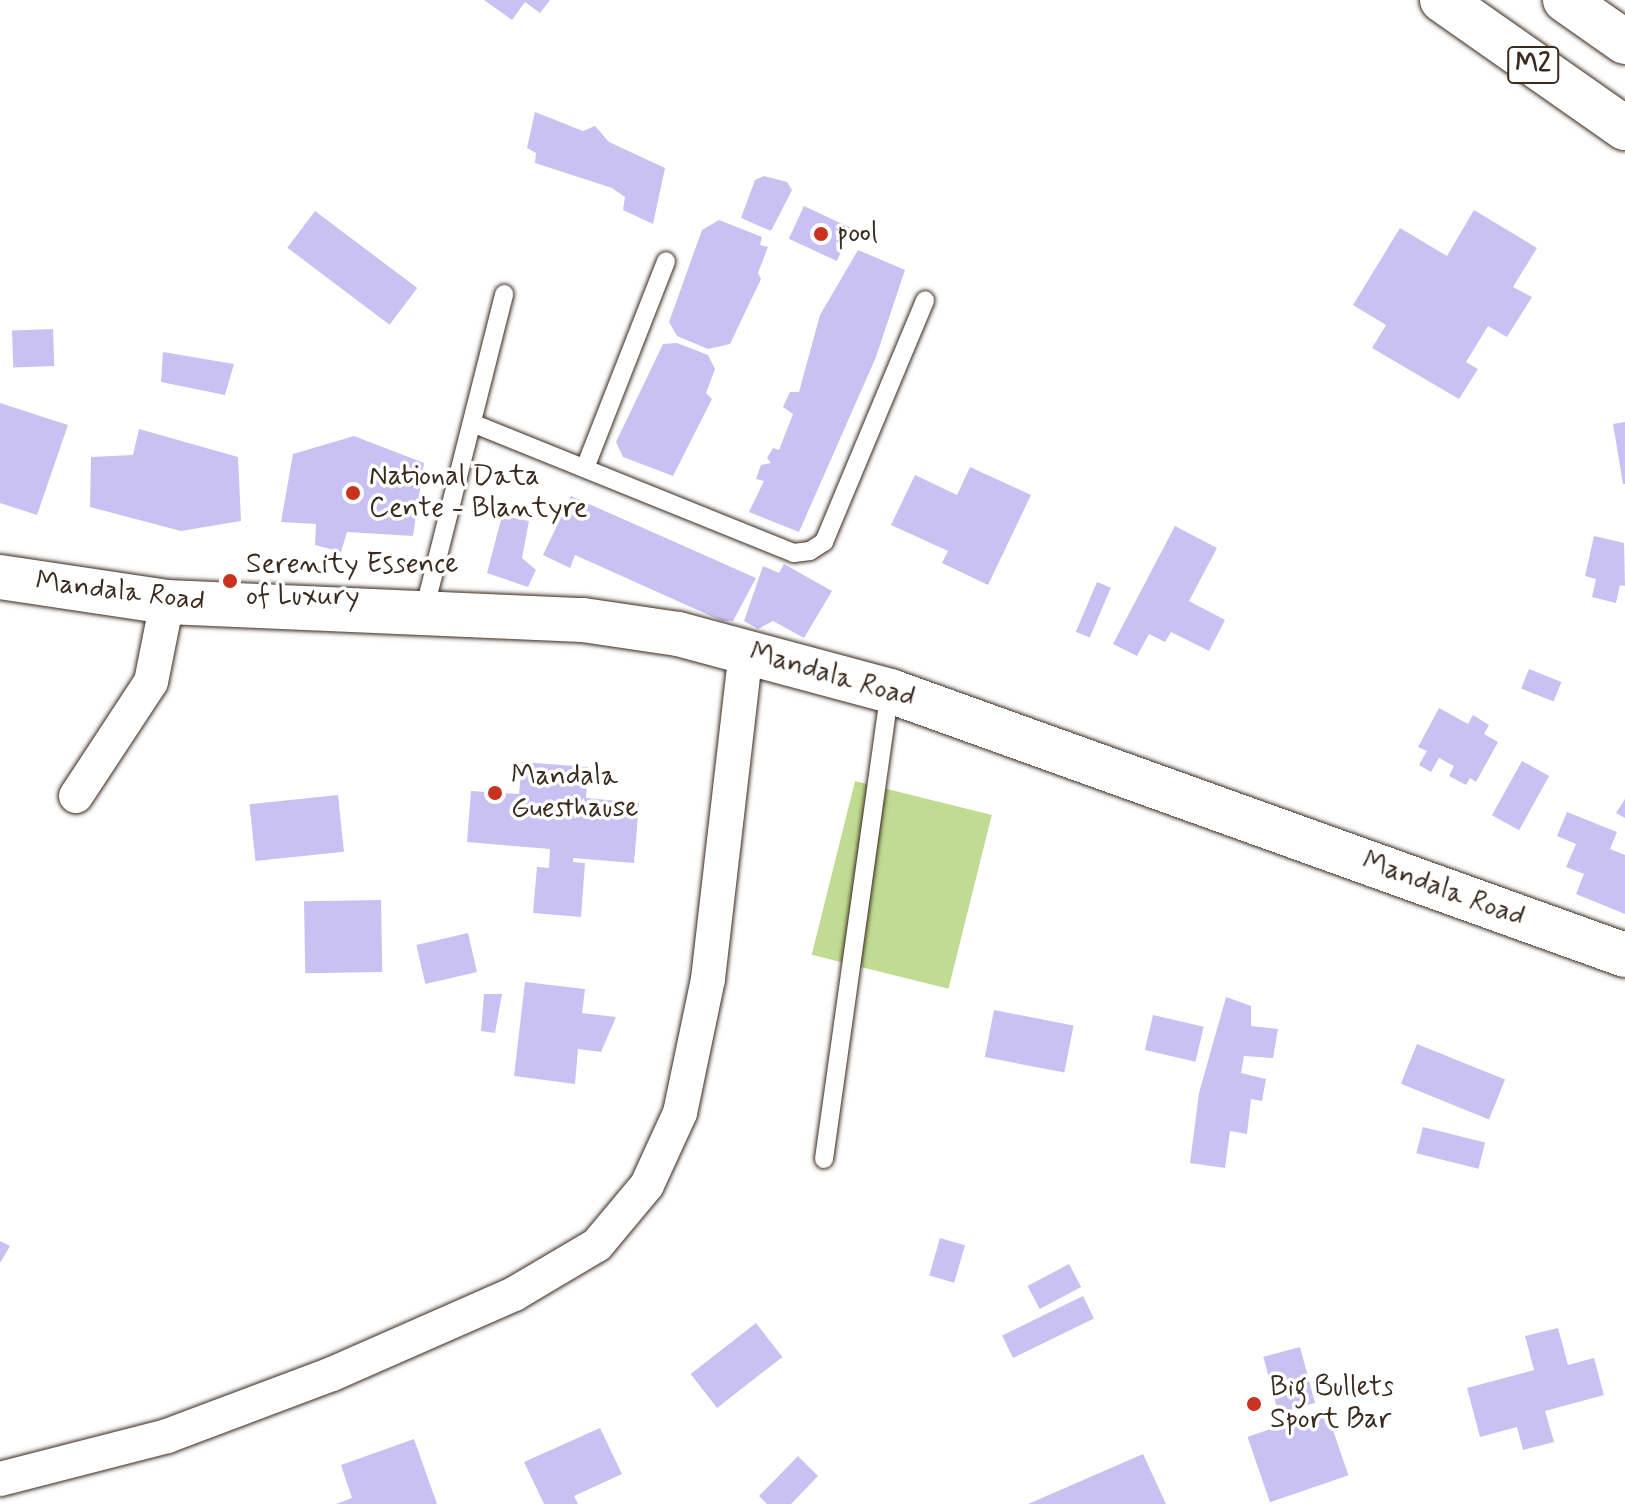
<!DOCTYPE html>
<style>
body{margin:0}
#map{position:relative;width:1625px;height:1504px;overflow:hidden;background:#fff;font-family:Mynerve,sans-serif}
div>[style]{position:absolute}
.green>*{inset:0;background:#c0dc93;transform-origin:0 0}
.building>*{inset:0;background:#cac1f3;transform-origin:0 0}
.roads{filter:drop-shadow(0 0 2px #3b2a1e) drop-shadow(0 0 2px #3b2a1e)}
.service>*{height:18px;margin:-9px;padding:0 9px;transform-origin:9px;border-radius:9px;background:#fff}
.minor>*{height:34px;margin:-17px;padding:0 17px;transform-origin:17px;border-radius:17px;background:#fff}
.tertiary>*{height:44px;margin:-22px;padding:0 22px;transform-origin:22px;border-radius:22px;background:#fff}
.trunk>*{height:44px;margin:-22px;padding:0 22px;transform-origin:22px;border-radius:22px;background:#fff}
.dots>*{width:22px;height:22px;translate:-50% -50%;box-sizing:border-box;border:4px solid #fff;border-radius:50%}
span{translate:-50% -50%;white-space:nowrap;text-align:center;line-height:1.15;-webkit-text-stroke:7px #fff;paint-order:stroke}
.shield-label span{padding:2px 6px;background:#fff;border:2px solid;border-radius:6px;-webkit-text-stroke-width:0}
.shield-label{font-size:26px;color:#3b2a1e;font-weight:700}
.poi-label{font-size:28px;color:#3b2a1e}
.left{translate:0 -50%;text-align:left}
.street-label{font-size:28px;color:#3b2a1e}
</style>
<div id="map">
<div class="green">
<i style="left:855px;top:781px;width:141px;height:179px;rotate:14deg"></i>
</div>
<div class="building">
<i style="clip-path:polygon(484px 0,550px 0,540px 13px,525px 2px,512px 20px)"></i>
<i style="clip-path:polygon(535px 112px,583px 131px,595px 126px,609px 142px,665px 168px,653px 224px,623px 210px,625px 197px,612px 188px,535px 163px,536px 153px,527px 148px)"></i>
<i style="clip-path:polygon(764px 176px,787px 182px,792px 190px,771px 231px,741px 218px,755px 180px)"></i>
<i style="left:804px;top:206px;width:53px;height:36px;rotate:25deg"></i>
<i style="clip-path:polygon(1474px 210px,1537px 248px,1513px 287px,1532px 297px,1507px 337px,1488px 326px,1466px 362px,1478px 369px,1459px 399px,1372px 348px,1386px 325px,1353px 305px,1400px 228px,1447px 256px)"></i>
<i style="left:315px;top:211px;width:128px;height:46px;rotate:37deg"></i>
<i style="clip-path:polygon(719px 220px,762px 237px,760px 245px,768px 247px,758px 273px,761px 279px,730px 344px,708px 349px,677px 336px,669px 322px,702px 230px)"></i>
<i style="clip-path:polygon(858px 250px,905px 270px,876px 357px,799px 532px,749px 512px,764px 481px,756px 479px,761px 465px,771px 463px,767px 458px,773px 448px,779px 450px,793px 414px,783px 407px,790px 392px,799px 392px,820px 315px)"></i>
<i style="left:53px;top:329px;width:37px;height:41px;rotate:88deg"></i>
<i style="clip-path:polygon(677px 343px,708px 355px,715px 369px,706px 393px,712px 399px,673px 476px,623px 457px,616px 442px,663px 344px)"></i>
<i style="clip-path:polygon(163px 352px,234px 364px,225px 395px,161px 382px)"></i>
<i style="clip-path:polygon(0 403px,68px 425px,37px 515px,0 503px)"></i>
<i style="clip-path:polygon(1625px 422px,1625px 484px,1623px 484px,1613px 424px)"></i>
<i style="clip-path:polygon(139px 429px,238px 457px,241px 521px,181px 531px,90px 507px,91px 457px,133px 455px)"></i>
<i style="clip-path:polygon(354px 436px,424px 463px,413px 536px,347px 532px,341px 552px,315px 545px,316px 524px,281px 522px,293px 454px)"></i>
<i style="clip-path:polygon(970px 467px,1031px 495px,988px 585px,942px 563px,948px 551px,891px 525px,915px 475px,957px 495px)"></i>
<i style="clip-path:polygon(571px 496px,756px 578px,733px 621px,722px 621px,575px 555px,570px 568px,543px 555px)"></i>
<i style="clip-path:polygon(502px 516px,529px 521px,522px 558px,536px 570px,528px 587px,487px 573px)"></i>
<i style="clip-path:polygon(1175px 526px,1217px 548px,1189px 601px,1225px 620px,1209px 651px,1171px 632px,1165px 642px,1149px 634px,1137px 656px,1113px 644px)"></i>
<i style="clip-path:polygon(1594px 536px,1624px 543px,1625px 586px,1620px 585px,1616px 603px,1592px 597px,1596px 579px,1585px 576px)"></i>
<i style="clip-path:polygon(784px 564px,832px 591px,804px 638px,773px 621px,758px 629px,744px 621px,763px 566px,779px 573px)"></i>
<i style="left:1097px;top:582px;width:15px;height:54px;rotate:23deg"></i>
<i style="left:1529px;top:669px;width:35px;height:21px;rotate:22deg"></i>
<i style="clip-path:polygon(1439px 708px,1468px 724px,1473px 715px,1489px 725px,1484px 734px,1498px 742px,1476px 782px,1470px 778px,1466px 785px,1449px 776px,1454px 766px,1439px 758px,1431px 772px,1419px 765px,1427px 751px,1418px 747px)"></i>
<i style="left:1522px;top:761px;width:31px;height:62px;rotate:29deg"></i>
<i style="clip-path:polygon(522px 762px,588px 767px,586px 798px,639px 803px,634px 863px,573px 858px,573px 862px,585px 863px,581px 917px,533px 913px,537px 867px,549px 868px,550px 849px,467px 842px,471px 791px,519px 794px)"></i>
<i style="left:338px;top:795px;width:57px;height:89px;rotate:84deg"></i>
<i style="clip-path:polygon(1625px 799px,1625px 818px,1616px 813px)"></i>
<i style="clip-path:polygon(1567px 812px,1617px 832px,1610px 849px,1625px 855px,1625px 914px,1576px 894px,1584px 874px,1566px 867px,1576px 844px,1557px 836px)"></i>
<i style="left:381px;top:900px;width:72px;height:77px;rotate:89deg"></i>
<i style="left:468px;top:933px;width:40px;height:53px;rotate:77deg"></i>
<i style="clip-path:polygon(525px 982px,585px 989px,582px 1013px,616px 1017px,601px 1052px,578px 1049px,575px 1084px,514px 1076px)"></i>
<i style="clip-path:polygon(484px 994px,502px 994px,495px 1033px,481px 1031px)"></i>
<i style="clip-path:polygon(1226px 997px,1251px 1006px,1251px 1026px,1278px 1029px,1273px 1058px,1244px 1056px,1241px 1073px,1266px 1079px,1262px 1101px,1251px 1099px,1247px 1134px,1230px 1131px,1225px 1168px,1190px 1163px,1199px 1093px)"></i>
<i style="left:994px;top:1010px;width:81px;height:48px;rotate:11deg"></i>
<i style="left:1153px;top:1015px;width:52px;height:36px;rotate:13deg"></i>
<i style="left:1417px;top:1044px;width:95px;height:43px;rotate:22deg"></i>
<i style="left:1423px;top:1127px;width:64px;height:27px;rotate:14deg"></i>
<i style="left:940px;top:1238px;width:26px;height:39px;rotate:16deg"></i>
<i style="clip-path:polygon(0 1241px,10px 1246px,0 1263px)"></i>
<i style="left:1069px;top:1264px;width:26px;height:47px;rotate:62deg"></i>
<i style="left:1083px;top:1296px;width:25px;height:90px;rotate:64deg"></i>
<i style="left:756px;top:1323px;width:43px;height:83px;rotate:52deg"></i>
<i style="clip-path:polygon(1558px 1328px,1568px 1365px,1594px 1358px,1604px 1395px,1545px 1411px,1554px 1442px,1523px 1450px,1517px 1427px,1480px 1437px,1467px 1388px,1534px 1370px,1525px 1336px)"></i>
<i style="left:1300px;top:1347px;width:58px;height:38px;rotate:75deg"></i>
<i style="left:1326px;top:1410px;width:69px;height:83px;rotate:71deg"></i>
<i style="clip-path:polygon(600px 1428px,622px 1474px,574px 1496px,578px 1504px,544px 1504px,524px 1462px)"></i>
<i style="clip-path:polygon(414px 1439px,437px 1504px,336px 1504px,352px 1498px,341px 1465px)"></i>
<i style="clip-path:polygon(1143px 1454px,1166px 1504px,1028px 1504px)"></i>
<i style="clip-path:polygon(798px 1456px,818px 1476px,791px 1504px,767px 1504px,759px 1496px)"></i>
</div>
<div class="roads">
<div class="service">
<i style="left:472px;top:423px;width:347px;rotate:22deg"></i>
<i style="left:794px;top:553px;width:16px;rotate:-7deg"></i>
<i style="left:810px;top:551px;width:17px;rotate:-33deg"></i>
<i style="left:824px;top:542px;width:262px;rotate:-67.3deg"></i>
<i style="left:585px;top:468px;width:222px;rotate:-68.6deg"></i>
<i style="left:424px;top:611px;width:327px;rotate:-75.8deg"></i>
<i style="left:824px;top:1159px;width:473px;rotate:-82deg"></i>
</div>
<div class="minor">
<i style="left:76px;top:796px;width:136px;rotate:-56.7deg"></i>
<i style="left:151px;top:682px;width:82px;rotate:-78.7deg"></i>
<i style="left:0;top:1479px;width:172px;rotate:-14.4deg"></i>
<i style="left:167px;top:1436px;width:176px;rotate:-20.6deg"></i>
<i style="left:332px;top:1374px;width:199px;rotate:-23.7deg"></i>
<i style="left:514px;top:1294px;width:96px;rotate:-30.6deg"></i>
<i style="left:597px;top:1245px;width:78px;rotate:-50.2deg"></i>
<i style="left:647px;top:1185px;width:79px;rotate:-65.4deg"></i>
<i style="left:680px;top:1113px;width:137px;rotate:-78.2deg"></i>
<i style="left:708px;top:979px;width:331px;rotate:-83.4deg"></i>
</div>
<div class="tertiary">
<i style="left:0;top:577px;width:169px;rotate:8.5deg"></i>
<i style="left:167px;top:602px;width:416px;rotate:2.5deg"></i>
<i style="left:583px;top:620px;width:96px;rotate:8.4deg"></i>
<i style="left:678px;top:634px;width:220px;rotate:15deg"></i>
<i style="left:890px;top:691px;width:781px;rotate:19.76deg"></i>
</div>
<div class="trunk">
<i style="left:1442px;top:0;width:223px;rotate:35deg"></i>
<i style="left:1565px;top:0;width:73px;rotate:35deg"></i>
</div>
</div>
<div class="dots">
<i style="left:821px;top:234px;background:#c8321e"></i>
<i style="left:353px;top:493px;background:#c8321e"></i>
<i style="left:230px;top:581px;background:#c8321e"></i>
<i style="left:495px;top:793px;background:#c8321e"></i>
<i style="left:1254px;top:1404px;background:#c8321e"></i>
</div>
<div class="shield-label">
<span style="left:1533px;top:65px">M2</span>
</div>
<div class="poi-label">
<span class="left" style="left:837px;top:234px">pool</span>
<span class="left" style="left:369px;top:493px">National Data<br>Cente - Blantyre</span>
<span class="left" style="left:246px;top:581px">Serenity Essence<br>of Luxury</span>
<span class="left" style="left:511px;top:793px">Mandala<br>Guesthause</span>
<span class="left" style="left:1270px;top:1404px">Big Bullets<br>Sport Bar</span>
</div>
<div class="street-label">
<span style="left:120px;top:592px;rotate:7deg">Mandala Road</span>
<span style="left:832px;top:676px;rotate:16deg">Mandala Road</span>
<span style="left:1443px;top:890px;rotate:20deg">Mandala Road</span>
</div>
</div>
